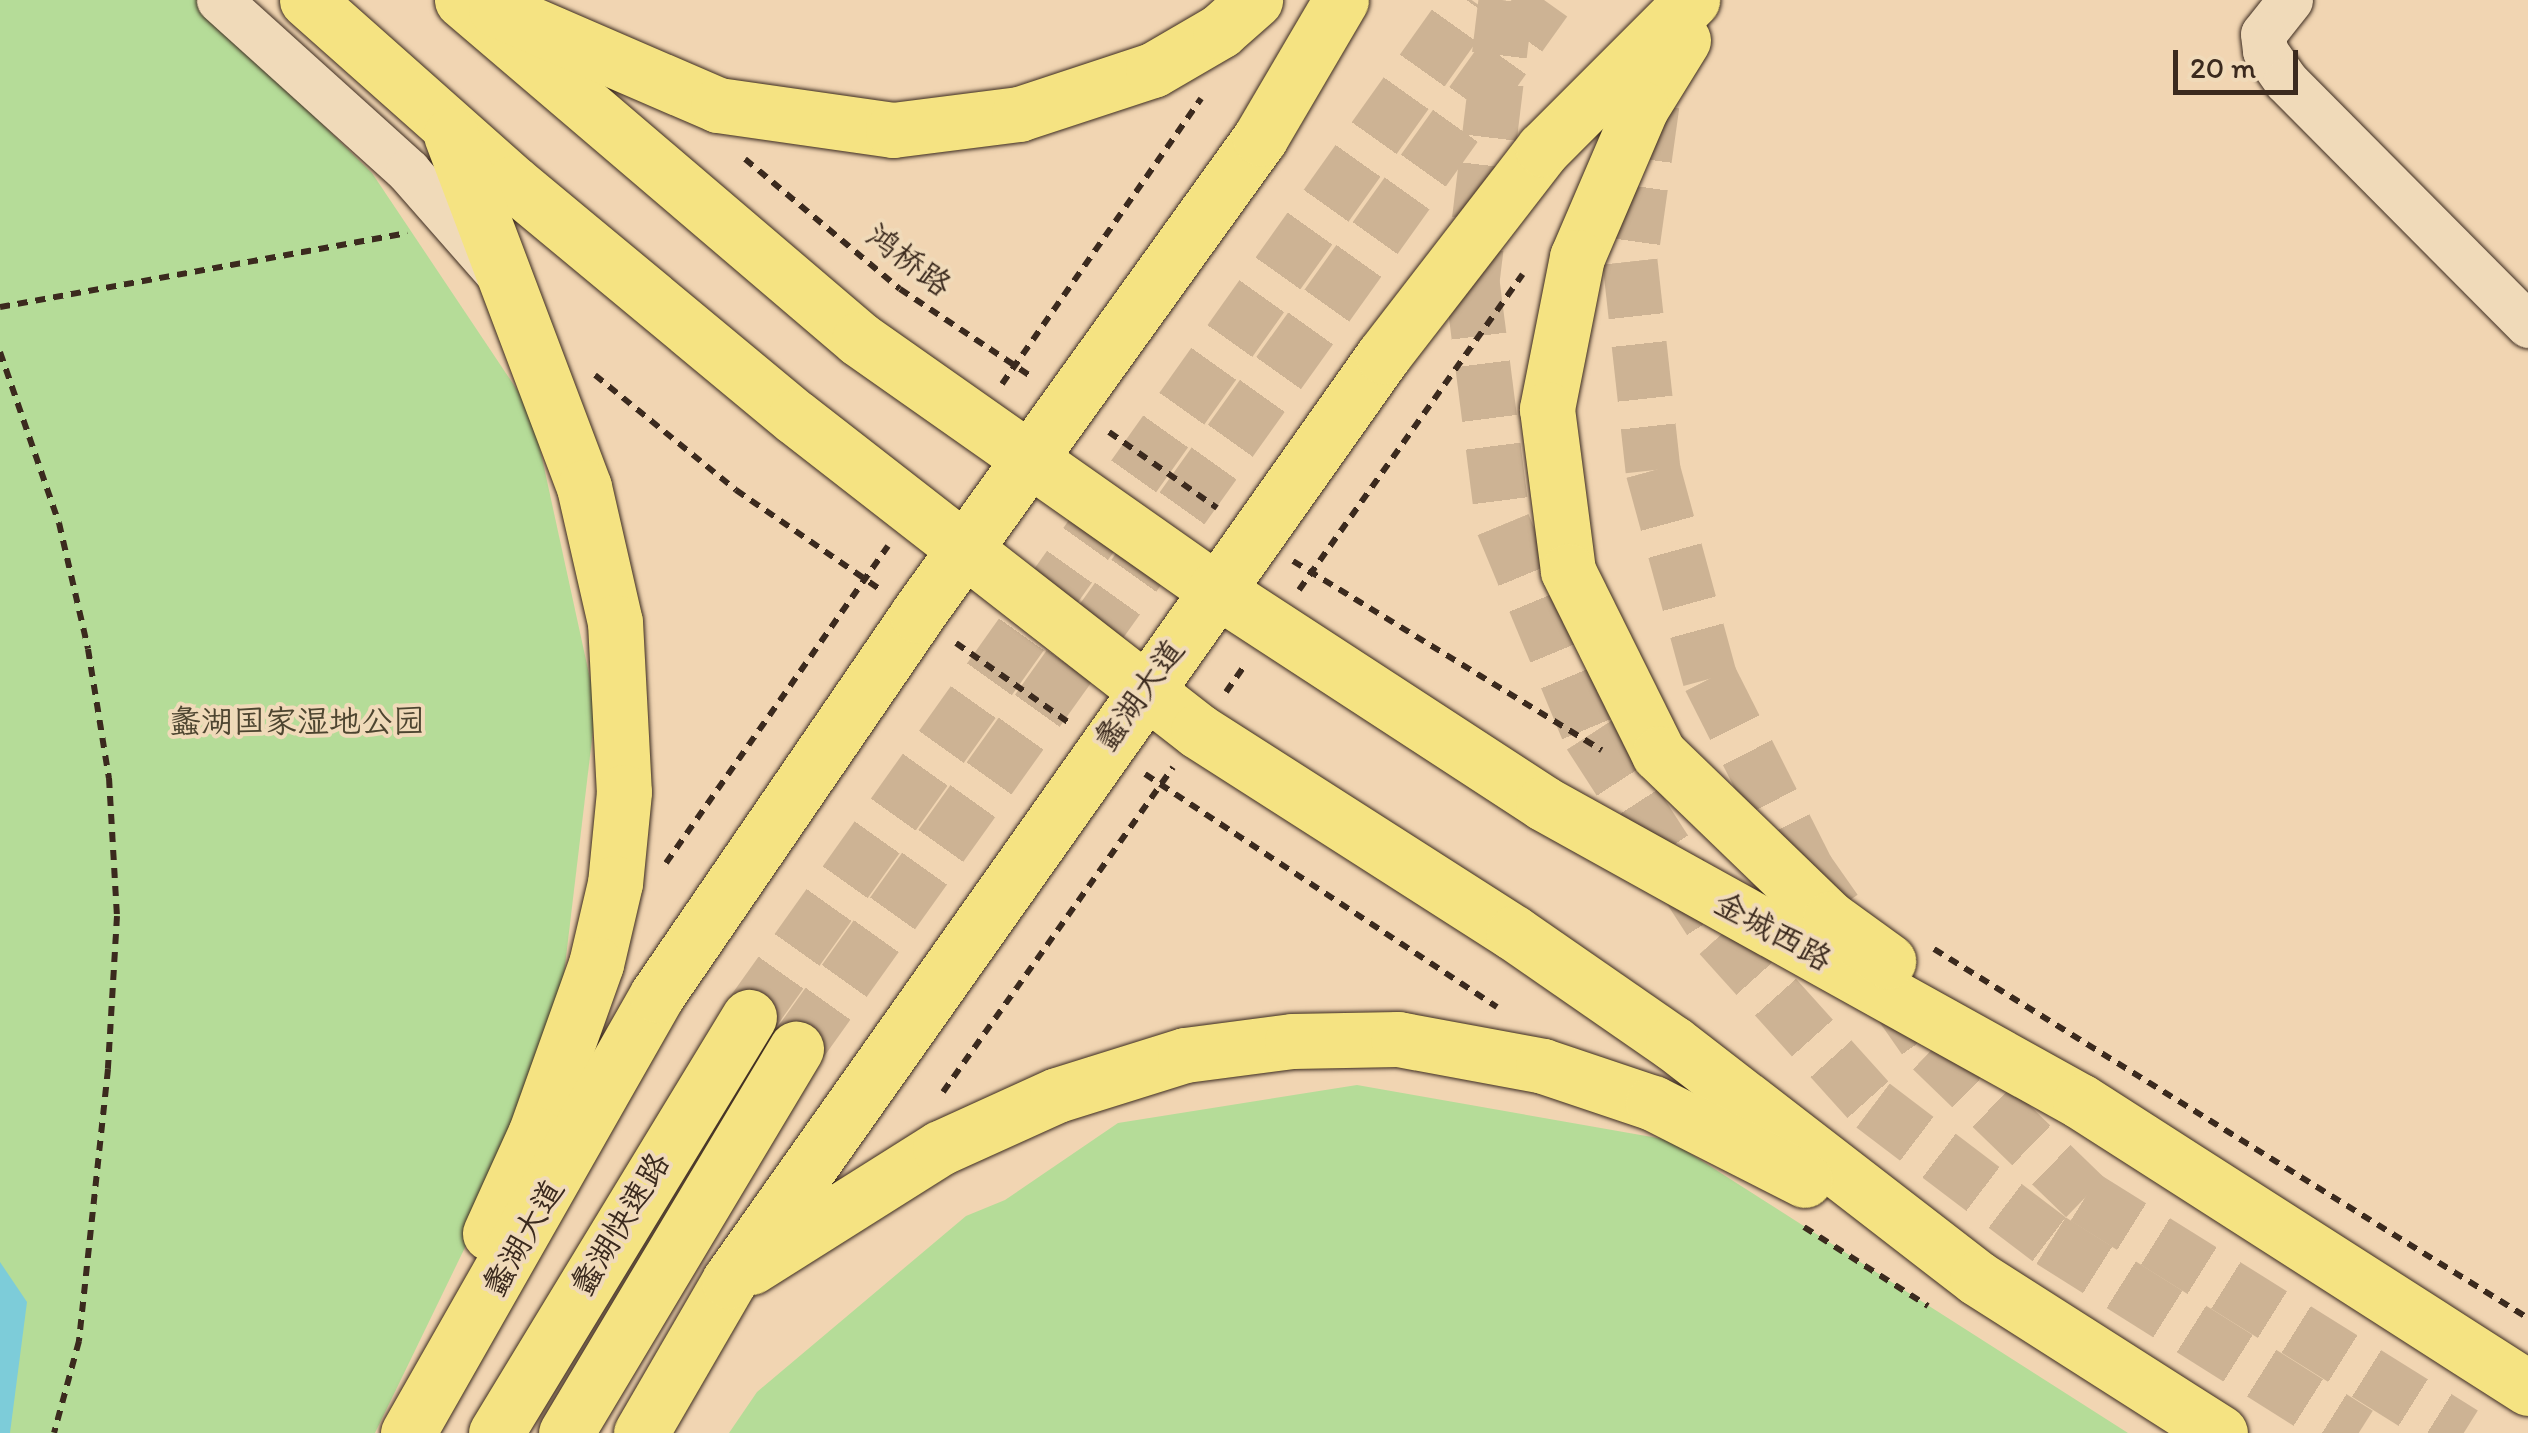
<!DOCTYPE html>
<meta charset="utf-8">
<style>
body{margin:0}
#map{position:relative;width:2528px;height:1433px;overflow:hidden;background:#f1d5b2;font-family:Itim,"LXGW WenKai TC",sans-serif}
div>[style]{position:absolute}
.green>*{inset:0;background:#b5dc98}
.water>*{inset:0;background:#7dccd9}
.highway-tunnel>*{height:55px;margin-top:-27.5px;transform-origin:0;background:repeating-linear-gradient(90deg,#cdb394 0 55px,transparent 0 83px)}
.path>*{height:6px;margin-top:-3px;transform-origin:0;background:repeating-linear-gradient(90deg,#3b2a1e 0 10px,transparent 0 18px)}
.roads{filter:drop-shadow(0 0 2px #3b2a1e) drop-shadow(0 0 2px #3b2a1e)}
.minor>*{height:45px;margin:-22.5px;padding:0 22.5px;transform-origin:22.5px;border-radius:22.5px;background:#f0dab9}
.major>*{height:55px;margin:-27.5px;padding:0 27.5px;transform-origin:27.5px;border-radius:27.5px;background:#f5e382}
.highway>*{height:55px;margin:-27.5px;padding:0 27.5px;transform-origin:27.5px;border-radius:27.5px;background:#f5e382}
span{translate:-50% -50%;white-space:nowrap;text-align:center;line-height:1.15;-webkit-text-stroke:8px #f0dab9;paint-order:stroke}
.street-label{font-size:32px;color:#3b2a1e}
.park-label{font-size:32px;color:#4d4530}
.scale{position:absolute;left:2173px;top:50px;width:125px;height:45px;box-sizing:border-box;border:5px solid #3b2a1e;border-top:0;padding-left:12px;font-size:30px;line-height:35px;white-space:nowrap;color:#3b2a1e;-webkit-text-stroke:8px #f0dab9;paint-order:stroke}
</style>
<div id="map">
<div class="green">
<i style="clip-path:polygon(0 0,196px 0,372px 173px,532px 412px,596px 706px,553px 1066px,375px 1433px,0 1433px)"></i>
<i style="clip-path:polygon(1357px 1085px,1669px 1140px,2128px 1433px,729px 1433px,757px 1392px,966px 1216px,1005px 1200px,1118px 1123px)"></i>
</div>
<div class="water">
<i style="clip-path:polygon(0 1262px,27px 1302px,10px 1433px,0 1433px)"></i>
</div>
<div class="highway-tunnel">
<i style="left:1506px;top:0;width:283px;rotate:96.9deg"></i>
<i style="left:1472px;top:281px;width:245px;rotate:82.7deg"></i>
<i style="left:1503px;top:524px;width:227px;rotate:67.5deg"></i>
<i style="left:1590px;top:734px;width:239px;rotate:57.1deg"></i>
<i style="left:1720px;top:935px;width:229px;rotate:48deg"></i>
<i style="left:1873px;top:1105px;width:223px;rotate:37.2deg"></i>
<i style="left:2051px;top:1240px;width:363px;rotate:32.2deg"></i>
<i style="left:1652px;top:104px;width:159px;rotate:98deg"></i>
<i style="left:1630px;top:261px;width:210px;rotate:83.7deg"></i>
<i style="left:1653px;top:470px;width:216px;rotate:74.7deg"></i>
<i style="left:1710px;top:678px;width:215px;rotate:63.2deg"></i>
<i style="left:1807px;top:870px;width:49px;rotate:55deg"></i>
<i style="left:1893px;top:993px;width:68px;rotate:55.1deg"></i>
<i style="left:1932px;top:1049px;width:213px;rotate:44deg"></i>
<i style="left:2085px;top:1197px;width:446px;rotate:32deg"></i>
<i style="left:749px;top:1017px;width:1248px;rotate:-54.59deg"></i>
<i style="left:796px;top:1048px;width:1288px;rotate:-54.45deg"></i>
</div>
<div class="path">
<i style="left:745px;top:159px;width:202px;rotate:40deg"></i>
<i style="left:900px;top:289px;width:155px;rotate:33.7deg"></i>
<i style="left:0;top:307px;width:414px;rotate:-10.3deg"></i>
<i style="left:0;top:352px;width:181px;rotate:71deg"></i>
<i style="left:59px;top:523px;width:129px;rotate:77deg"></i>
<i style="left:88px;top:649px;width:131px;rotate:80.8deg"></i>
<i style="left:109px;top:778px;width:138px;rotate:86.7deg"></i>
<i style="left:117px;top:916px;width:153px;rotate:93.4deg"></i>
<i style="left:108px;top:1069px;width:274px;rotate:96.1deg"></i>
<i style="left:79px;top:1341px;width:95px;rotate:105.2deg"></i>
<i style="left:595px;top:375px;width:182px;rotate:39.2deg"></i>
<i style="left:736px;top:490px;width:176px;rotate:34.6deg"></i>
<i style="left:1002px;top:384px;width:348px;rotate:-55.1deg"></i>
<i style="left:1109px;top:432px;width:132px;rotate:35.1deg"></i>
<i style="left:1293px;top:561px;width:362px;rotate:31.5deg"></i>
<i style="left:1299px;top:590px;width:387px;rotate:-54.7deg"></i>
<i style="left:956px;top:643px;width:137px;rotate:35.2deg"></i>
<i style="left:1226px;top:692px;width:33px;rotate:-55deg"></i>
<i style="left:1145px;top:774px;width:422px;rotate:33.5deg"></i>
<i style="left:666px;top:863px;width:387px;rotate:-55deg"></i>
<i style="left:1934px;top:949px;width:699px;rotate:31.85deg"></i>
<i style="left:943px;top:1092px;width:398px;rotate:-54.7deg"></i>
<i style="left:1804px;top:1227px;width:147px;rotate:32.5deg"></i>
</div>
<div class="roads">
<div class="minor">
<i style="left:219px;top:0;width:255px;rotate:42.1deg"></i>
<i style="left:408px;top:171px;width:133px;rotate:48.7deg"></i>
<i style="left:2290px;top:0;width:43px;rotate:128.5deg"></i>
<i style="left:2263px;top:34px;width:17px;rotate:83deg"></i>
<i style="left:2265px;top:51px;width:37px;rotate:55deg"></i>
<i style="left:2286px;top:81px;width:344px;rotate:45.2deg"></i>
</div>
<div class="major">
<i style="left:307px;top:0;width:276px;rotate:41.6deg"></i>
<i style="left:513px;top:183px;width:366px;rotate:39.7deg"></i>
<i style="left:795px;top:417px;width:511px;rotate:37.92deg"></i>
<i style="left:1198px;top:731px;width:375px;rotate:32.6deg"></i>
<i style="left:1514px;top:933px;width:193px;rotate:34.7deg"></i>
<i style="left:1673px;top:1043px;width:384px;rotate:37.7deg"></i>
<i style="left:1977px;top:1278px;width:288px;rotate:32.5deg"></i>
<i style="left:462px;top:0;width:522px;rotate:40.49deg"></i>
<i style="left:859px;top:339px;width:435px;rotate:35.1deg"></i>
<i style="left:1215px;top:589px;width:392px;rotate:33.1deg"></i>
<i style="left:1543px;top:803px;width:614px;rotate:29.03deg"></i>
<i style="left:2080px;top:1101px;width:532px;rotate:32.64deg"></i>
<i style="left:496px;top:9px;width:242px;rotate:23.4deg"></i>
<i style="left:718px;top:105px;width:177px;rotate:8.1deg"></i>
<i style="left:893px;top:130px;width:127px;rotate:-7.2deg"></i>
<i style="left:1019px;top:114px;width:141px;rotate:-18.2deg"></i>
<i style="left:1153px;top:70px;width:78px;rotate:-30.2deg"></i>
<i style="left:1220px;top:31px;width:47px;rotate:-41.5deg"></i>
<i style="left:1683px;top:40px;width:80px;rotate:121.7deg"></i>
<i style="left:1641px;top:108px;width:162px;rotate:113.2deg"></i>
<i style="left:1577px;top:257px;width:155px;rotate:101.2deg"></i>
<i style="left:1547px;top:409px;width:163px;rotate:82.6deg"></i>
<i style="left:1568px;top:571px;width:204px;rotate:63.6deg"></i>
<i style="left:1659px;top:754px;width:238px;rotate:44deg"></i>
<i style="left:1830px;top:919px;width:72px;rotate:35.9deg"></i>
<i style="left:451px;top:135px;width:376px;rotate:69.3deg"></i>
<i style="left:584px;top:487px;width:139px;rotate:77.1deg"></i>
<i style="left:615px;top:622px;width:170px;rotate:87deg"></i>
<i style="left:624px;top:792px;width:91px;rotate:95.6deg"></i>
<i style="left:615px;top:883px;width:83px;rotate:103.2deg"></i>
<i style="left:596px;top:964px;width:181px;rotate:109.7deg"></i>
<i style="left:535px;top:1134px;width:109px;rotate:114.4deg"></i>
<i style="left:751px;top:1267px;width:223px;rotate:-32.2deg"></i>
<i style="left:940px;top:1148px;width:128px;rotate:-24.4deg"></i>
<i style="left:1057px;top:1095px;width:134px;rotate:-17.4deg"></i>
<i style="left:1185px;top:1055px;width:108px;rotate:-7.5deg"></i>
<i style="left:1292px;top:1041px;width:106px;rotate:-1.1deg"></i>
<i style="left:1398px;top:1039px;width:147px;rotate:10.5deg"></i>
<i style="left:1543px;top:1066px;width:116px;rotate:18.6deg"></i>
<i style="left:1653px;top:1103px;width:170px;rotate:26.9deg"></i>
<i style="left:408px;top:1433px;width:504px;rotate:-60.38deg"></i>
<i style="left:657px;top:995px;width:460px;rotate:-55.6deg"></i>
<i style="left:917px;top:615px;width:588px;rotate:-54.28deg"></i>
<i style="left:1260px;top:138px;width:160px;rotate:-59.6deg"></i>
<i style="left:641px;top:1433px;width:176px;rotate:-59.9deg"></i>
<i style="left:729px;top:1281px;width:1133px;rotate:-54.74deg"></i>
<i style="left:1383px;top:356px;width:262px;rotate:-52.3deg"></i>
<i style="left:1543px;top:149px;width:211px;rotate:-45deg"></i>
</div>
<div class="highway">
<i style="left:496px;top:1433px;width:487px;rotate:-58.7deg"></i>
<i style="left:566px;top:1433px;width:448px;rotate:-59.1deg"></i>
</div>
</div>
<div class="street-label">
<span style="left:909px;top:260px;rotate:37deg">鸿桥路</span>
<span style="left:1139px;top:695px;rotate:-54deg">蠡湖大道</span>
<span style="left:1773px;top:931px;rotate:29deg">金城西路</span>
<span style="left:620px;top:1224px;rotate:-59deg">蠡湖快速路</span>
<span style="left:523px;top:1238px;rotate:-60deg">蠡湖大道</span>
</div>
<div class="park-label">
<span style="left:297px;top:721px">蠡湖国家湿地公园</span>
</div>
<div class="scale">20 m</div>
</div>
